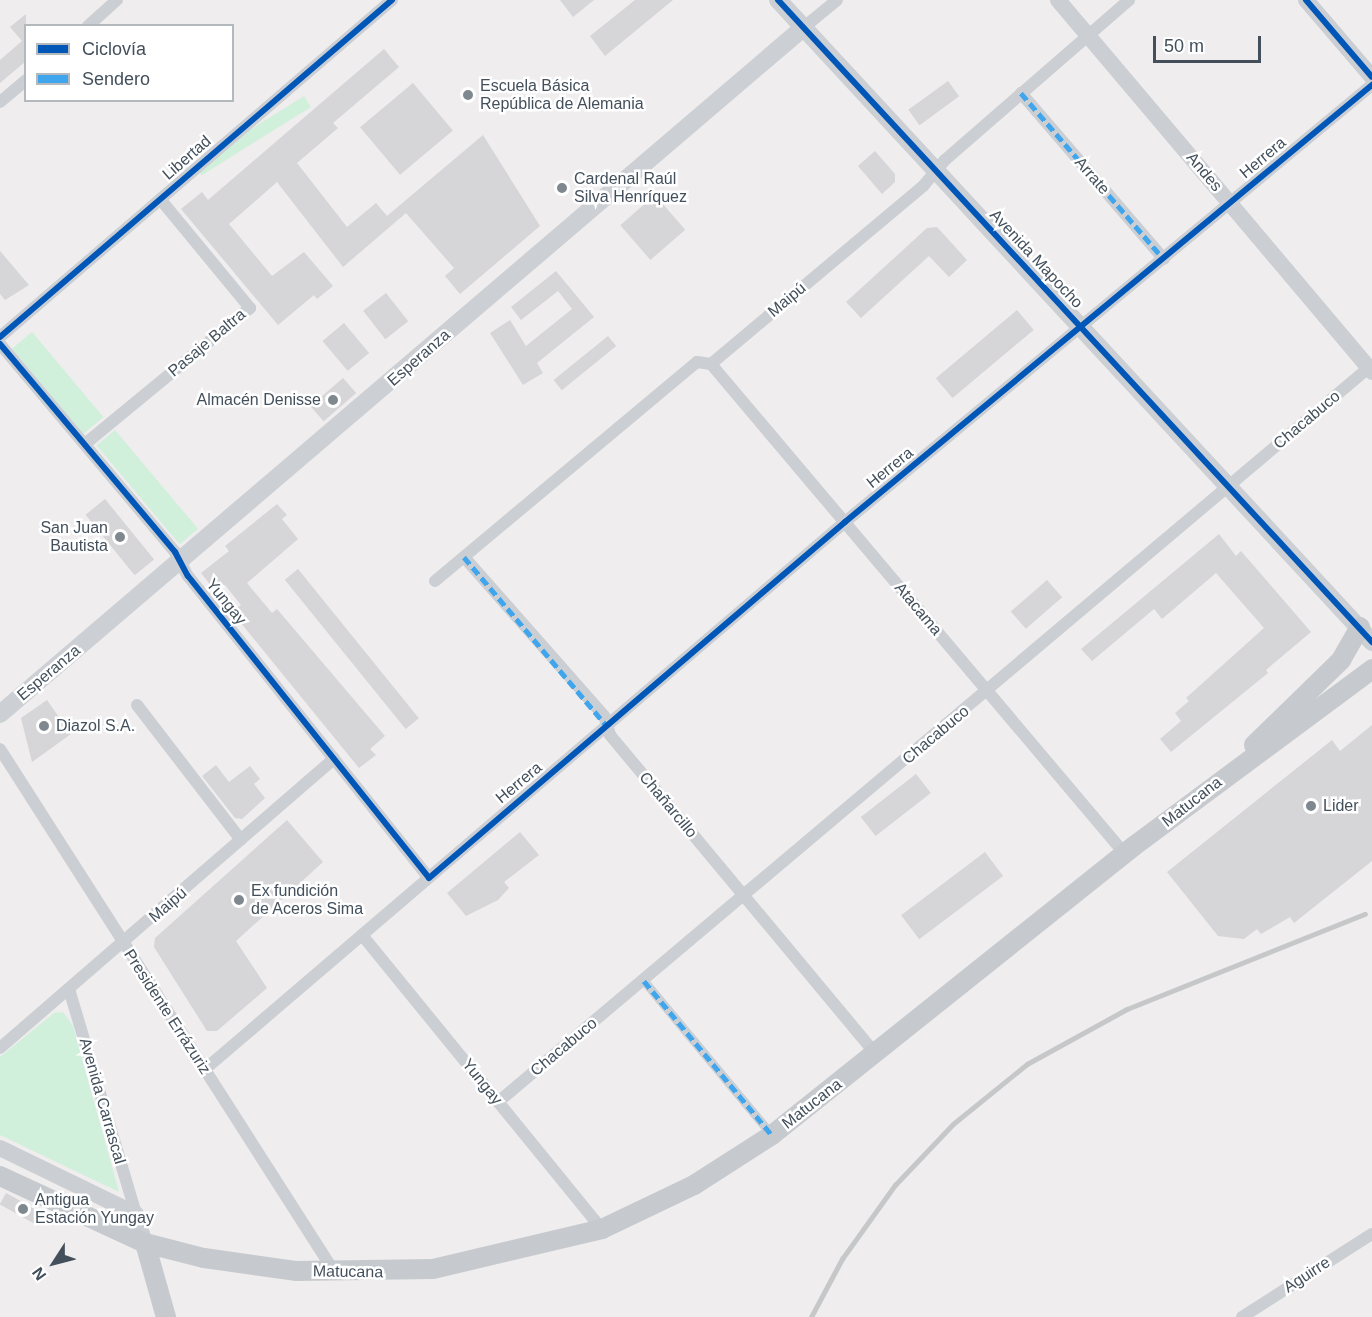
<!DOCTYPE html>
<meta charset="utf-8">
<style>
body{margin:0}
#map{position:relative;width:1372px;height:1317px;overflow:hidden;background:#efeded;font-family:Arial,sans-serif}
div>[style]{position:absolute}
.green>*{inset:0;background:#d0f0db;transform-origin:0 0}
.building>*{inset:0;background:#d6d5d7;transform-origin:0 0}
.pedestrian>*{height:9px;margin:-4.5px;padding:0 4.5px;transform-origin:4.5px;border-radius:4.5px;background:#cbced2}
.minor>*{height:12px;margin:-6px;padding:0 6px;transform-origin:6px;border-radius:6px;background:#cbced2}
.tertiary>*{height:16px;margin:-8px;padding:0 8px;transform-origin:8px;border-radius:8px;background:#cbced2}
.secondary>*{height:18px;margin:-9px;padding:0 9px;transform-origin:9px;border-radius:9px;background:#cccfd3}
.primary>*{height:20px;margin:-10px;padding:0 10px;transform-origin:10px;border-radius:10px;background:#c6cace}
.rail>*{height:4.5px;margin:-2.25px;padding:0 2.25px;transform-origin:2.25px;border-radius:2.25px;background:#c5c7c9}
.quiet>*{height:4.5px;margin-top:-2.25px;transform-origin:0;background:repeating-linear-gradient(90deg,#3fa5ed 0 9px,transparent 0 13.5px)}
.cycleway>*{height:6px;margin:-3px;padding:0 3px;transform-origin:3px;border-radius:3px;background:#0057b8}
.dots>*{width:16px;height:16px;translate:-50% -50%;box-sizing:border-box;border:3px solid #fff;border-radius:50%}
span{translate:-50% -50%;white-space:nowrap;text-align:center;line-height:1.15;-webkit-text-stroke:5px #fff;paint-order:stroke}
.poi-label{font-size:16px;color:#43505c}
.left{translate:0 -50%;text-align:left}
.right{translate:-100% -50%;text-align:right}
.street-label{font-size:16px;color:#43505c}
.legend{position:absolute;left:24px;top:24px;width:210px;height:78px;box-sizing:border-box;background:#fff;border:2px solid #b4b9be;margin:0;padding:8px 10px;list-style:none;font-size:18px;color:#43505c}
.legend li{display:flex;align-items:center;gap:12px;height:30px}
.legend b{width:30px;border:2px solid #b4b9be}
.north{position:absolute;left:24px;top:1233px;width:60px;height:60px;-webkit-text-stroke:4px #fff;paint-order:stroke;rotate:234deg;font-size:16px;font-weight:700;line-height:24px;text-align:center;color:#43505c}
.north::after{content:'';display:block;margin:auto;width:21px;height:27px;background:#43505c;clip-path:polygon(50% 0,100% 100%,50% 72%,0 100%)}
.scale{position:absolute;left:1153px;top:36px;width:108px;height:27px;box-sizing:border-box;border:3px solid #43505c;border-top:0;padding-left:8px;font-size:18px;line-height:21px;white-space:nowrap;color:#43505c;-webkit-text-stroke:4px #fff;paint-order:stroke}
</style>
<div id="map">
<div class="green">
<i style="left:304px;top:96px;width:13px;height:129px;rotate:58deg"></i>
<i style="left:32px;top:332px;width:111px;height:26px;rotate:50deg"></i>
<i style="left:115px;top:430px;width:129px;height:24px;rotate:50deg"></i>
<i style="clip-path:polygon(63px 1012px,73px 1026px,119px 1192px,0 1135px,0 1057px,54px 1013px)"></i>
</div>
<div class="building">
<i style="clip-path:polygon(560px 0,594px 0,573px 17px)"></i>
<i style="clip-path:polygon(635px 0,673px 0,605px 56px,590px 36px)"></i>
<i style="clip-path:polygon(26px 14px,26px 61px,0 83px,0 60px,22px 41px,10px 27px)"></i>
<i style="clip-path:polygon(384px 49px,399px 67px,333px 123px,338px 128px,297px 163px,347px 227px,376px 203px,387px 216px,483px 135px,540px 226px,460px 294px,445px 276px,454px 268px,406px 213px,343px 267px,277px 182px,229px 224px,272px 276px,304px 252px,333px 286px,317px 299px,314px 295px,278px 325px,181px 209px,202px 192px,208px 200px)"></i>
<i style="left:948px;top:81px;width:19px;height:49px;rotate:54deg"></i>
<i style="left:413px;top:83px;width:62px;height:69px;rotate:50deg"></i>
<i style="clip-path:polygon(875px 151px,895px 174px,895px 182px,882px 194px,858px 166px)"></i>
<i style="left:655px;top:195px;width:46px;height:46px;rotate:49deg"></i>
<i style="clip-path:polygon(937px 227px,967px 260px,949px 277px,929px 256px,861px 318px,846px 302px,927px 228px)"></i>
<i style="clip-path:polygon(0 251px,29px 285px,5px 300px,0 294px)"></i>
<i style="clip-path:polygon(556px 271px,594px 317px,537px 363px,543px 373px,523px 385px,490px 333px,510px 320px,526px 346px,572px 309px,558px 291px,521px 320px,511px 307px)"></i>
<i style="left:386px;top:293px;width:36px;height:29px;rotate:52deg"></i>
<i style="left:1017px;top:310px;width:26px;height:106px;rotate:50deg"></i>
<i style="left:344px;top:323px;width:39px;height:28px;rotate:50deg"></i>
<i style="left:608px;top:336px;width:13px;height:70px;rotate:51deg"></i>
<i style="left:343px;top:378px;width:20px;height:43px;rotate:49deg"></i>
<i style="left:105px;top:499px;width:78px;height:25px;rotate:51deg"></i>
<i style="clip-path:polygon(277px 504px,287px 515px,282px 519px,298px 539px,247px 583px,272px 613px,277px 609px,385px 736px,370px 749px,376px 755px,359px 768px,232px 612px,241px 605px,225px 585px,216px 592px,201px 573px,229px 551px,225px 546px)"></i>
<i style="clip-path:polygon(1219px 534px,1236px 556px,1241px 551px,1311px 632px,1266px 670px,1268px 673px,1171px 752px,1160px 739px,1181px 721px,1175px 713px,1189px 701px,1186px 698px,1264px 628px,1216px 573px,1162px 619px,1154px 609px,1092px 661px,1081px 649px)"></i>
<i style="left:298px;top:569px;width:192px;height:17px;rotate:51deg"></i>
<i style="left:1047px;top:580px;width:23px;height:48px;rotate:49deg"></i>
<i style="clip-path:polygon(47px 700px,71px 734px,32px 762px,21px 718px)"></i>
<i style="clip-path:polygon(1372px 725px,1372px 861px,1294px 923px,1290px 917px,1261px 934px,1257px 929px,1244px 939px,1218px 936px,1167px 872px,1332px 740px,1340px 751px)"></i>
<i style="clip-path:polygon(216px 765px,229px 782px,250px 766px,260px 779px,254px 784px,265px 798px,242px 819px,235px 818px,202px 776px)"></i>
<i style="left:916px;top:774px;width:24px;height:70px;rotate:52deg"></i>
<i style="clip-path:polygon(287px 820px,323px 862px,236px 941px,267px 988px,217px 1031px,207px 1031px,154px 947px,155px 938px)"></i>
<i style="clip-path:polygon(520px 832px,539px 855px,504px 882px,509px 888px,498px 900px,466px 916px,447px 893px)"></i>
<i style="left:985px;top:852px;width:30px;height:105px;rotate:53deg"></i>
<i style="left:6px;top:1193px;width:45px;height:13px;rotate:29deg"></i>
</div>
<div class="pedestrian">
<i style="left:644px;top:981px;width:200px;rotate:50.3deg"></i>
</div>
<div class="minor">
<i style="left:88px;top:26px;width:39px;rotate:-42deg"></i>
<i style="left:803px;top:28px;width:44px;rotate:-39.5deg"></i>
<i style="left:1021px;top:93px;width:219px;rotate:49.3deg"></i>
<i style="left:0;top:102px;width:34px;rotate:-40deg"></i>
<i style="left:0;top:337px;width:517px;rotate:-40.69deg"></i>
<i style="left:0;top:344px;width:272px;rotate:49.9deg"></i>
<i style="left:175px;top:552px;width:27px;rotate:62deg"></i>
<i style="left:188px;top:576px;width:386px;rotate:51.4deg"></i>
<i style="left:711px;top:364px;width:641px;rotate:49.81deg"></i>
<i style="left:711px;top:364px;width:278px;rotate:-40deg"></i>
<i style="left:924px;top:185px;width:33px;rotate:-50deg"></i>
<i style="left:945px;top:160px;width:244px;rotate:-41deg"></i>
<i style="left:85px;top:444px;width:214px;rotate:-39.5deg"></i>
<i style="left:250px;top:308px;width:141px;rotate:-129.5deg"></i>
<i style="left:464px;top:557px;width:212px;rotate:48.6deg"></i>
<i style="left:604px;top:716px;width:20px;rotate:72deg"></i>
<i style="left:610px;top:735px;width:414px;rotate:50.2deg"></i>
<i style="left:435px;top:581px;width:341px;rotate:-39.9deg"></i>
<i style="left:697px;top:362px;width:14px;rotate:8deg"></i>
<i style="left:137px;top:705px;width:170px;rotate:52.4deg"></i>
<i style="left:0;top:749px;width:622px;rotate:57.41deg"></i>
<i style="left:362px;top:935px;width:380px;rotate:50.8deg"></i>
<i style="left:69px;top:989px;width:235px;rotate:73.4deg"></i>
<i style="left:0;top:1048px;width:442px;rotate:-40.9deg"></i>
<i style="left:204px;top:1070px;width:843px;rotate:-40.53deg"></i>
<i style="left:845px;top:522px;width:685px;rotate:-39.67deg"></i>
<i style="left:498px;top:1102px;width:1143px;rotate:-40.14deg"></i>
<i style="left:1242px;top:1317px;width:154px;rotate:-32.6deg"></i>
</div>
<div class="tertiary">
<i style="left:1058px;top:0;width:487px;rotate:49.8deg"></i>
<i style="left:1306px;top:0;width:101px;rotate:49.4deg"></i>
<i style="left:0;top:1148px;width:151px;rotate:25.9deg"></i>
<i style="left:136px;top:1214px;width:30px;rotate:73deg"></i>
</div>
<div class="secondary">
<i style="left:778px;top:0;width:875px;rotate:47.22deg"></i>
<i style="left:0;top:714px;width:1056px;rotate:-40.51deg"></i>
</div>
<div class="primary">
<i style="left:1254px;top:745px;width:122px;rotate:-44.3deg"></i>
<i style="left:1341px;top:660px;width:38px;rotate:-60deg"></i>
<i style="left:0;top:1176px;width:160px;rotate:24.8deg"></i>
<i style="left:145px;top:1243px;width:61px;rotate:14.3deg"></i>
<i style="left:204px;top:1258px;width:94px;rotate:8deg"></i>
<i style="left:297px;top:1271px;width:136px;rotate:-0.8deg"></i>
<i style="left:433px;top:1269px;width:174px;rotate:-13.3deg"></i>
<i style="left:602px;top:1229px;width:102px;rotate:-25.6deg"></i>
<i style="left:694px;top:1185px;width:93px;rotate:-32.7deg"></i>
<i style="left:772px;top:1135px;width:463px;rotate:-38.6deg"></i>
<i style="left:1134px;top:846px;width:297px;rotate:-36.6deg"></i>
<i style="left:145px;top:1243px;width:77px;rotate:74.2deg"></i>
</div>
<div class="rail">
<i style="left:811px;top:1317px;width:66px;rotate:-61.9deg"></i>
<i style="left:842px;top:1259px;width:91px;rotate:-54.4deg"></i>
<i style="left:895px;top:1185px;width:84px;rotate:-46.4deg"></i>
<i style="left:953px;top:1124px;width:95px;rotate:-39deg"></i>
<i style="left:1027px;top:1064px;width:114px;rotate:-28.8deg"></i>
<i style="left:1127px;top:1009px;width:256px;rotate:-21.8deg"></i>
</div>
<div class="quiet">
<i style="left:1021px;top:93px;width:219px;rotate:49.3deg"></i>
<i style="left:464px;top:557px;width:221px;rotate:49.8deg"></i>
<i style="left:644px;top:981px;width:200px;rotate:50.3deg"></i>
</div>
<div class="cycleway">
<i style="left:778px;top:0;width:875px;rotate:47.22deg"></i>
<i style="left:1306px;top:0;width:101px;rotate:49.4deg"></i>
<i style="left:0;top:337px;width:517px;rotate:-40.69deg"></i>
<i style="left:0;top:344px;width:272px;rotate:49.9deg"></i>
<i style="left:175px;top:552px;width:27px;rotate:62deg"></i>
<i style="left:188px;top:576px;width:386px;rotate:51.4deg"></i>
<i style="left:429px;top:878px;width:548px;rotate:-40.56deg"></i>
<i style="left:845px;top:522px;width:685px;rotate:-39.67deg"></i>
</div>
<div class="dots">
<i style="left:468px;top:95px;background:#7f878f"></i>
<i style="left:562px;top:188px;background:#7f878f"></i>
<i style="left:333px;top:400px;background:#7f878f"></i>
<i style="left:120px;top:537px;background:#7f878f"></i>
<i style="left:44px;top:726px;background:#7f878f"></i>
<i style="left:1311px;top:806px;background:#7f878f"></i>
<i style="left:239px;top:900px;background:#7f878f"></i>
<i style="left:23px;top:1209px;background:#7f878f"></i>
</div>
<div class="poi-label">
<span class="left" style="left:480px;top:95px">Escuela Básica<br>República de Alemania</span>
<span class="left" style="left:574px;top:188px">Cardenal Raúl<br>Silva Henríquez</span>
<span class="right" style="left:321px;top:400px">Almacén Denisse</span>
<span class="right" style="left:108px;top:537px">San Juan<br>Bautista</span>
<span class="left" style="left:56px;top:726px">Diazol S.A.</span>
<span class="left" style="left:1323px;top:806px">Lider</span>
<span class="left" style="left:251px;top:900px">Ex fundición<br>de Aceros Sima</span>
<span class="left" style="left:35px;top:1209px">Antigua<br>Estación Yungay</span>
</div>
<div class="street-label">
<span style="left:187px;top:158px;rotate:-41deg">Libertad</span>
<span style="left:1263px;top:158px;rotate:-40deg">Herrera</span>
<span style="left:1204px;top:172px;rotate:50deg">Andes</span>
<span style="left:1092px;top:176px;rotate:49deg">Arrate</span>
<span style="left:1036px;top:259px;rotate:47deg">Avenida Mapocho</span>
<span style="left:787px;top:300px;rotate:-40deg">Maipú</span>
<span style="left:207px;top:343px;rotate:-40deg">Pasaje Baltra</span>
<span style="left:419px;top:358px;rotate:-41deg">Esperanza</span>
<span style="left:1307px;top:420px;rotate:-40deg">Chacabuco</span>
<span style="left:890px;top:468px;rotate:-39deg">Herrera</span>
<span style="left:226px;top:602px;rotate:51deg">Yungay</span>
<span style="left:918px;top:609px;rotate:50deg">Atacama</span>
<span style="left:49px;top:673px;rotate:-40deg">Esperanza</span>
<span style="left:936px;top:735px;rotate:-40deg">Chacabuco</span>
<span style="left:519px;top:783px;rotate:-40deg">Herrera</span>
<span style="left:1192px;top:802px;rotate:-38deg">Matucana</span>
<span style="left:668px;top:805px;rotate:50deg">Chañarcillo</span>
<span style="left:168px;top:905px;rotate:-41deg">Maipú</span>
<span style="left:167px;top:1012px;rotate:57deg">Presidente Errázuriz</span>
<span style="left:564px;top:1047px;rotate:-40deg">Chacabuco</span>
<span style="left:482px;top:1082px;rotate:51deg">Yungay</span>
<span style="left:102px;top:1101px;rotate:74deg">Avenida Carrascal</span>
<span style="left:812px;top:1104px;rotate:-38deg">Matucana</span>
<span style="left:348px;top:1272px;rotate:1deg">Matucana</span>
<span style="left:1307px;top:1275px;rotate:-33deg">Aguirre</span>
</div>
<ul class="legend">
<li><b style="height:8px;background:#0057b8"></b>Ciclovía</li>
<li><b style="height:8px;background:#3fa5ed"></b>Sendero</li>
</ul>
<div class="north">N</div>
<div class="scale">50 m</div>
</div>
